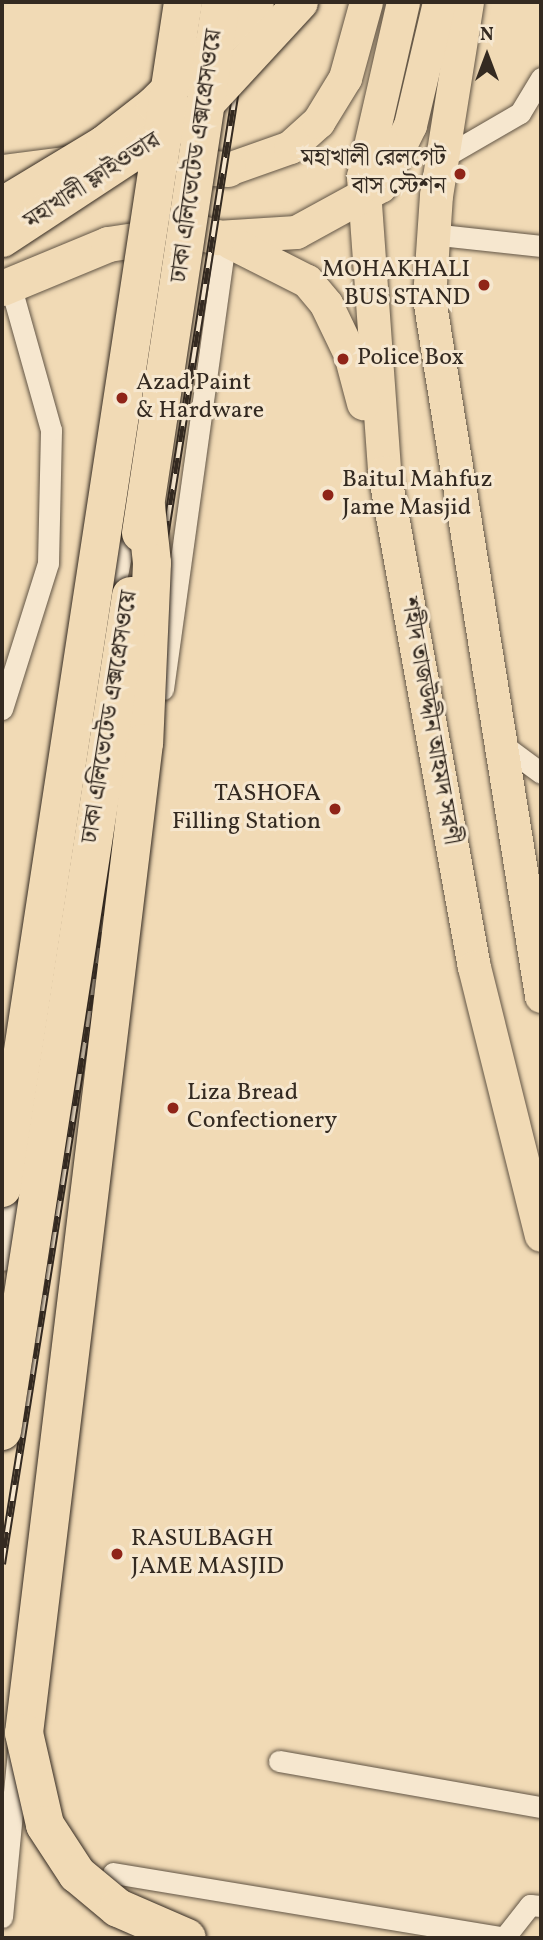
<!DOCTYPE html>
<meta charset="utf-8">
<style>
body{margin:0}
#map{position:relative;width:543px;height:1940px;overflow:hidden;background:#f1dab5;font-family:Vollkorn,"Noto Serif Bengali",serif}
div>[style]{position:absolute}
.roads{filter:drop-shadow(0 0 2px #635646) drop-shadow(0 0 2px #635646)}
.minor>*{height:21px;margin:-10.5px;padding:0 10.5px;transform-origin:10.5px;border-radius:10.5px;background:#f6e7cf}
.primary>*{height:33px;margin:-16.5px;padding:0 16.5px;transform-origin:16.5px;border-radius:16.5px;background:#f1dab5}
.trunk>*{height:35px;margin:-17.5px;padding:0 17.5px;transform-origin:17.5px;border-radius:17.5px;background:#f1dab5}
.tram>*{height:2px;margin:-1px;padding:0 1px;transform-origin:1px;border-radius:1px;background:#342a21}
.rail>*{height:8px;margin-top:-4px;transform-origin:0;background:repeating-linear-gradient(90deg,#f6e7cf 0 16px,#342a21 0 32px);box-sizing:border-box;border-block:2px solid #342a21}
.bridges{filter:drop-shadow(0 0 2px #342a21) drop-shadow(0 0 2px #342a21)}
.trunk-bridge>*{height:35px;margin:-17.5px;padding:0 17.5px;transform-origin:17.5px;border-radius:17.5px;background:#f1dab5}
.motorway-bridge>*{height:38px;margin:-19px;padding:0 19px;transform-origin:19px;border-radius:19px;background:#f1dab5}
.dots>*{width:19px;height:19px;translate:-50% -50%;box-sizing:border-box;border:4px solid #f6e7cf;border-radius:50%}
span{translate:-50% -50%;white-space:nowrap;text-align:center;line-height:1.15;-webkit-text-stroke:6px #f6e7cf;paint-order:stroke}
.street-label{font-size:24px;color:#342a21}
.poi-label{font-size:24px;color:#342a21}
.right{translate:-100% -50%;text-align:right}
.left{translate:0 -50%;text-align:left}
.frame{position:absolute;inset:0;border:4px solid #342a21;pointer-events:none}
.north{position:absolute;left:452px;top:21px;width:70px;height:70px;-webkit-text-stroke:5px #f6e7cf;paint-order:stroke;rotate:0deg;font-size:19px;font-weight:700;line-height:28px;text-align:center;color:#342a21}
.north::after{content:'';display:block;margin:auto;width:24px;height:32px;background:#342a21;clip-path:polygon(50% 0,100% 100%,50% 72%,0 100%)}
</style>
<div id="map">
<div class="roads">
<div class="minor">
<i style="left:444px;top:157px;width:88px;rotate:-30.1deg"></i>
<i style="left:520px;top:113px;width:41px;rotate:-59deg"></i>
<i style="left:431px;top:234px;width:111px;rotate:6.2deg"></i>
<i style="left:110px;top:612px;width:101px;rotate:-79.1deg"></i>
<i style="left:163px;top:689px;width:453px;rotate:-82.1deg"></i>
<i style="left:2px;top:709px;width:153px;rotate:-72.5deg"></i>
<i style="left:48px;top:563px;width:133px;rotate:-88.7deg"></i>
<i style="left:51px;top:430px;width:152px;rotate:-105.7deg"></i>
<i style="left:499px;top:742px;width:52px;rotate:36.4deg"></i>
<i style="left:2px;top:1260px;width:82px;rotate:-82.3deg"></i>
<i style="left:279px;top:1761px;width:266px;rotate:10deg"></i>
<i style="left:113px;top:1873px;width:396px;rotate:9.4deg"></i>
<i style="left:504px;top:1938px;width:42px;rotate:-51.8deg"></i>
<i style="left:530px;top:1905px;width:11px;rotate:5deg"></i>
<i style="left:2px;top:1917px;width:168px;rotate:-84.5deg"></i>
</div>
<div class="primary">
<i style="left:403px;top:2px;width:179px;rotate:102.9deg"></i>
<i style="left:363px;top:176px;width:297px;rotate:85.9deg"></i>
<i style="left:384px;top:472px;width:503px;rotate:79.7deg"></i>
<i style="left:474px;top:967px;width:276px;rotate:76deg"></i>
<i style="left:467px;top:2px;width:195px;rotate:99.1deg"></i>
<i style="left:436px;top:195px;width:103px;rotate:93.9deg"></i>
<i style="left:429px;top:298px;width:707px;rotate:80.88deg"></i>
<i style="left:228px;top:169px;width:66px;rotate:-19.5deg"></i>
<i style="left:290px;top:147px;width:38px;rotate:-42deg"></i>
<i style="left:318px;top:122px;width:52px;rotate:-58.5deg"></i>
<i style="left:345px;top:78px;width:79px;rotate:-74.6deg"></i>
<i style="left:217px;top:237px;width:79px;rotate:-3.6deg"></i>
<i style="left:296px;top:232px;width:96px;rotate:-28.7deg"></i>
<i style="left:380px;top:186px;width:68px;rotate:-63.8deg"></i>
<i style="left:410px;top:125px;width:126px;rotate:-76.7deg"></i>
<i style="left:230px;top:242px;width:86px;rotate:26.9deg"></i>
<i style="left:307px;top:281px;width:30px;rotate:50deg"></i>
<i style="left:326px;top:304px;width:55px;rotate:64.4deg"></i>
<i style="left:350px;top:354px;width:51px;rotate:75.1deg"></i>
</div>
<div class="trunk">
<i style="left:169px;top:165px;width:59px;rotate:3.9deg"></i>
<i style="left:2px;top:172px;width:80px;rotate:-7.2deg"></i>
<i style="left:2px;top:288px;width:115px;rotate:-22.5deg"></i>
<i style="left:108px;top:244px;width:87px;rotate:-8.6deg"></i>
<i style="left:194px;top:231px;width:24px;rotate:15deg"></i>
</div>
</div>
<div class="tram">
<i style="left:2px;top:1383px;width:1233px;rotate:-80.57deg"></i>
<i style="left:204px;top:167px;width:166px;rotate:-82.7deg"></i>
</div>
<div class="rail">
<i style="left:2px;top:1564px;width:1582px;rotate:-80.98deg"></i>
</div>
<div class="bridges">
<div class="trunk-bridge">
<i style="left:2px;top:204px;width:118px;rotate:-31.1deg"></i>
<i style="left:103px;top:143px;width:63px;rotate:-38deg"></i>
<i style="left:153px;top:104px;width:145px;rotate:-44.7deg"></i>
<i style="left:2px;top:239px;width:240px;rotate:-33.3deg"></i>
<i style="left:203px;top:107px;width:143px;rotate:-47.3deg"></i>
</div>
<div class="motorway-bridge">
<i style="left:146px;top:506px;width:57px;rotate:84deg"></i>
<i style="left:152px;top:563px;width:180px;rotate:92.5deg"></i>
<i style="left:144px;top:743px;width:997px;rotate:96.91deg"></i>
<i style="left:24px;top:1733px;width:94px;rotate:77.1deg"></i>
<i style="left:45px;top:1825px;width:59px;rotate:56.9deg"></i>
<i style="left:77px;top:1874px;width:53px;rotate:39.7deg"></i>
<i style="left:118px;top:1908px;width:75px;rotate:23.5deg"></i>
<i style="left:141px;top:533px;width:537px;rotate:-81.43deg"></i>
<i style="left:2px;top:1188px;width:1200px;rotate:-81.32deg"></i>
<i style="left:2px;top:1431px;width:845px;rotate:-81.22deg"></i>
</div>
</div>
<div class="dots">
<i style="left:460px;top:174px;background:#8f2418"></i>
<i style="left:484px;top:285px;background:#8f2418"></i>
<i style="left:343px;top:359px;background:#8f2418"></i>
<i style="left:122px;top:398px;background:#8f2418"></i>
<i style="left:328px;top:495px;background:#8f2418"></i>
<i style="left:335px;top:809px;background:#8f2418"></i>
<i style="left:173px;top:1108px;background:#8f2418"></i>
<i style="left:117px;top:1554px;background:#8f2418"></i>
</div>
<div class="street-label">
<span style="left:198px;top:156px;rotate:-82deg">ঢাকা এলিভেটেড এক্সপ্রেসওয়ে</span>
<span style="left:93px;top:182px;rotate:-33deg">মহাখালী ফ্লাইওভার</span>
<span style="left:111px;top:717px;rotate:-81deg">ঢাকা এলিভেটেড এক্সপ্রেসওয়ে</span>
<span style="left:429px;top:721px;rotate:80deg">শহীদ তাজউদ্দীন আহমদ সরণী</span>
</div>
<div class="poi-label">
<span class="right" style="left:446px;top:174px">মহাখালী রেলগেট<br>বাস স্টেশন</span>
<span class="right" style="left:470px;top:285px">MOHAKHALI<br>BUS STAND</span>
<span class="left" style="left:357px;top:359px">Police Box</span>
<span class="left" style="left:136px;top:398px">Azad Paint<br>&amp; Hardware</span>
<span class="left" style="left:342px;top:495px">Baitul Mahfuz<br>Jame Masjid</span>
<span class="right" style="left:321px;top:809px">TASHOFA<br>Filling Station</span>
<span class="left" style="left:187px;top:1108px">Liza Bread<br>Confectionery</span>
<span class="left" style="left:131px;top:1554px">RASULBAGH<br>JAME MASJID</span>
</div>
<div class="frame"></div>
<div class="north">N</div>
</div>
